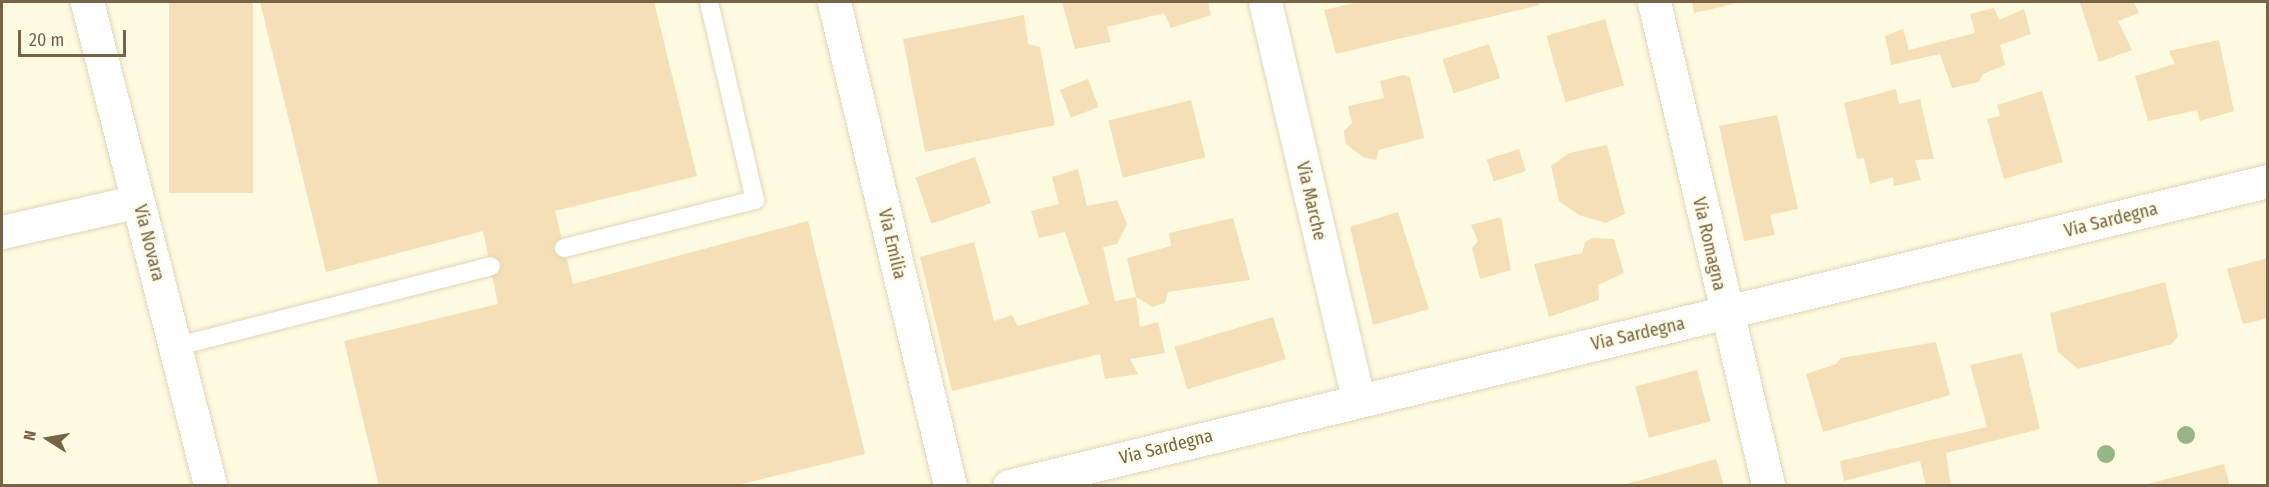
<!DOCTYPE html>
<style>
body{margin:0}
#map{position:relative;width:2269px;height:487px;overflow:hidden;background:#fefae1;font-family:"Fira Sans Condensed",sans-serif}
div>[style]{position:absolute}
.building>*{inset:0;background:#f5dfb6;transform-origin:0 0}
.roads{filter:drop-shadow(0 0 2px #e1d6b9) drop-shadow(0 0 2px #e1d6b9)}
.lane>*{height:18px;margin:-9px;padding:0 9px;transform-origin:9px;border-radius:9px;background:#fff}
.street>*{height:33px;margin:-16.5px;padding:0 16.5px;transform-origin:16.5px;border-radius:16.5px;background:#fff}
.secondary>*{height:33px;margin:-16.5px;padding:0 16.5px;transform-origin:16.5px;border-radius:16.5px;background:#fff}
.trees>*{width:18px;height:18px;margin:-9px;border-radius:50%;background:#96b687}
span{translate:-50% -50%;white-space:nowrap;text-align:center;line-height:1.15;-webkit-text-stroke:5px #fffce9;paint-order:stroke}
.street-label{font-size:18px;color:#776446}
.frame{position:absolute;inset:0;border:3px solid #776446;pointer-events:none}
.north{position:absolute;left:18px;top:409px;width:60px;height:60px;-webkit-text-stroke:4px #fffce9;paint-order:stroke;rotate:281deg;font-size:16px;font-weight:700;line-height:24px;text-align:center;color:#776446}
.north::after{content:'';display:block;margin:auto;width:21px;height:27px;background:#776446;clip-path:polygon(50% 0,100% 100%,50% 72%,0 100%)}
.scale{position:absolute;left:18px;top:30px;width:108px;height:27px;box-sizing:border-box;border:3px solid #776446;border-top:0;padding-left:8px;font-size:18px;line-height:21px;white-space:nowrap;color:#776446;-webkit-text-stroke:4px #fffce9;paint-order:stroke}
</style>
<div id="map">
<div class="building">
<i style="left:169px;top:2px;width:84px;height:191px"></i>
<i style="clip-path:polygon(260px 2px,654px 2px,697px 176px,555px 211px,573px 284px,808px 221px,865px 454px,733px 486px,379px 486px,344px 341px,498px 304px,483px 231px,326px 272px)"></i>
<i style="clip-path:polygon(1062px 2px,1208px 2px,1211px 15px,1171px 28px,1164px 13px,1107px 27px,1111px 42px,1075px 49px)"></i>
<i style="clip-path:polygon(1359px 2px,1539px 2px,1540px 5px,1336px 54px,1324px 10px)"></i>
<i style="clip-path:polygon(1692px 2px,1742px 2px,1694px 13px)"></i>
<i style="clip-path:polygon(2134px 2px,2139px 13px,2118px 21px,2132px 50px,2099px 62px,2080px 3px)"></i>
<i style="clip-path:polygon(1994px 8px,1999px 20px,2024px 9px,2031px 34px,2000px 45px,2005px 65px,1983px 74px,1979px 82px,1952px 88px,1940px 54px,1891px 65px,1885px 36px,1903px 29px,1909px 50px,1975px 33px,1970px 14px)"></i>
<i style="clip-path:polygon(1024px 15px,1028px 44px,1040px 47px,1055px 125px,925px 152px,903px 39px)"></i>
<i style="left:1605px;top:19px;width:69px;height:61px;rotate:74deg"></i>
<i style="clip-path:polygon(2219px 40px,2234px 111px,2200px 121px,2197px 110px,2148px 121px,2135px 76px,2175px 64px,2169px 51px)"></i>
<i style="left:1489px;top:44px;width:36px;height:49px;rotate:72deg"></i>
<i style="clip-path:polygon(1403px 75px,1410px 77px,1424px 138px,1379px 150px,1376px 160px,1363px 157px,1346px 144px,1344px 131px,1352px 123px,1348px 106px,1384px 98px,1380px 81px)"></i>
<i style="left:1088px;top:79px;width:30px;height:30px;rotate:69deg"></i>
<i style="clip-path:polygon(1896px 89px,1899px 104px,1920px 99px,1934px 159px,1915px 160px,1921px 180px,1894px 186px,1893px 177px,1870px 184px,1864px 158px,1857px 159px,1844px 103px)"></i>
<i style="clip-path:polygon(2042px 91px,2063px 162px,2004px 179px,1987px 119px,2000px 116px,1997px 105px)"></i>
<i style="left:1191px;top:100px;width:59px;height:85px;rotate:76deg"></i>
<i style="clip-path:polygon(1777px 115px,1798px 209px,1770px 215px,1775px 235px,1744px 241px,1719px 126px)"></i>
<i style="clip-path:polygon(1607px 145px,1625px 214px,1606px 223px,1579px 215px,1559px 201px,1551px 166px,1569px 153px)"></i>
<i style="left:1519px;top:149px;width:23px;height:34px;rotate:72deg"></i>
<i style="left:975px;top:157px;width:49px;height:63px;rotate:71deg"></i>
<i style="clip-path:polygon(1078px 169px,1087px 206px,1117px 200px,1127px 224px,1117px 244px,1103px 247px,1115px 301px,1136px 297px,1127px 258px,1171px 246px,1169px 233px,1233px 218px,1250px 280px,1168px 292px,1165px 303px,1152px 307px,1136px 297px,1140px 327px,1158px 322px,1165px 353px,1130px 359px,1138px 374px,1105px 379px,1100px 354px,952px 391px,920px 257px,974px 242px,994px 321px,1012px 315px,1018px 326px,1089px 304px,1065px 232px,1039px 238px,1031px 211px,1059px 204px,1052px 177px)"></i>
<i style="clip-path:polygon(1398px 212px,1429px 309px,1373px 325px,1350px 227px)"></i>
<i style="clip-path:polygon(1501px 217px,1511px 270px,1480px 279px,1472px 248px,1478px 241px,1471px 225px)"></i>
<i style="clip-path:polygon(1593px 238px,1614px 239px,1624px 273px,1598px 285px,1599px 300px,1549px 317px,1534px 264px,1582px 253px,1585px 242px)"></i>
<i style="clip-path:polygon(2268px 258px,2268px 318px,2243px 324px,2227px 269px)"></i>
<i style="clip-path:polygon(2165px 282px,2178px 336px,2172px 344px,2078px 369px,2058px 352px,2050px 313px)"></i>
<i style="left:1273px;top:317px;width:44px;height:103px;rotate:73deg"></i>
<i style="clip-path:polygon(1936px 342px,1950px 395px,1823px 432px,1806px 374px,1836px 364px,1841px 358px)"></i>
<i style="clip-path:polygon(2022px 353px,2040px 429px,1946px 453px,1951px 486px,1926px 486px,1920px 461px,1844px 481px,1840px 461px,1987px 427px,1970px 365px)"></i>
<i style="left:1697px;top:370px;width:53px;height:64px;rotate:75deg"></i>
<i style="clip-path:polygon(1716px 459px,1724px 486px,1623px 486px,1623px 485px)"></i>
<i style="clip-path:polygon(2224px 464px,2230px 486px,2144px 486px,2144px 485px)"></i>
</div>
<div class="roads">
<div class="lane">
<i style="left:564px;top:248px;width:197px;rotate:-14.1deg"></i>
<i style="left:755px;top:200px;width:203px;rotate:-103.1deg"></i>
<i style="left:174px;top:347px;width:327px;rotate:-14.3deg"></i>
</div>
<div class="street">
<i style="left:834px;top:2px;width:498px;rotate:76.5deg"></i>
<i style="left:1265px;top:2px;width:409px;rotate:76.8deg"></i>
<i style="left:1654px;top:2px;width:497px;rotate:76.7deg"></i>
<i style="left:2px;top:232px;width:139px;rotate:-12.8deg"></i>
<i style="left:1009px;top:486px;width:1295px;rotate:-13.62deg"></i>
</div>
<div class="secondary">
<i style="left:87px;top:2px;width:499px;rotate:75.7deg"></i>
</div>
</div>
<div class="trees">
<i style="left:2186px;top:435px"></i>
<i style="left:2106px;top:454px"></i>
</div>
<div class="street-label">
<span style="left:1311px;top:201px;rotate:77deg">Via Marche</span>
<span style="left:2111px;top:220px;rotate:-14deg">Via Sardegna</span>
<span style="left:149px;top:243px;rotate:76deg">Via Novara</span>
<span style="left:892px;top:244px;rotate:77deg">Via Emilia</span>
<span style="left:1709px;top:244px;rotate:77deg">Via Romagna</span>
<span style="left:1638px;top:334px;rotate:-13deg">Via Sardegna</span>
<span style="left:1166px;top:447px;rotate:-14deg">Via Sardegna</span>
</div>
<div class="frame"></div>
<div class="north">N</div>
<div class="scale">20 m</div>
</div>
